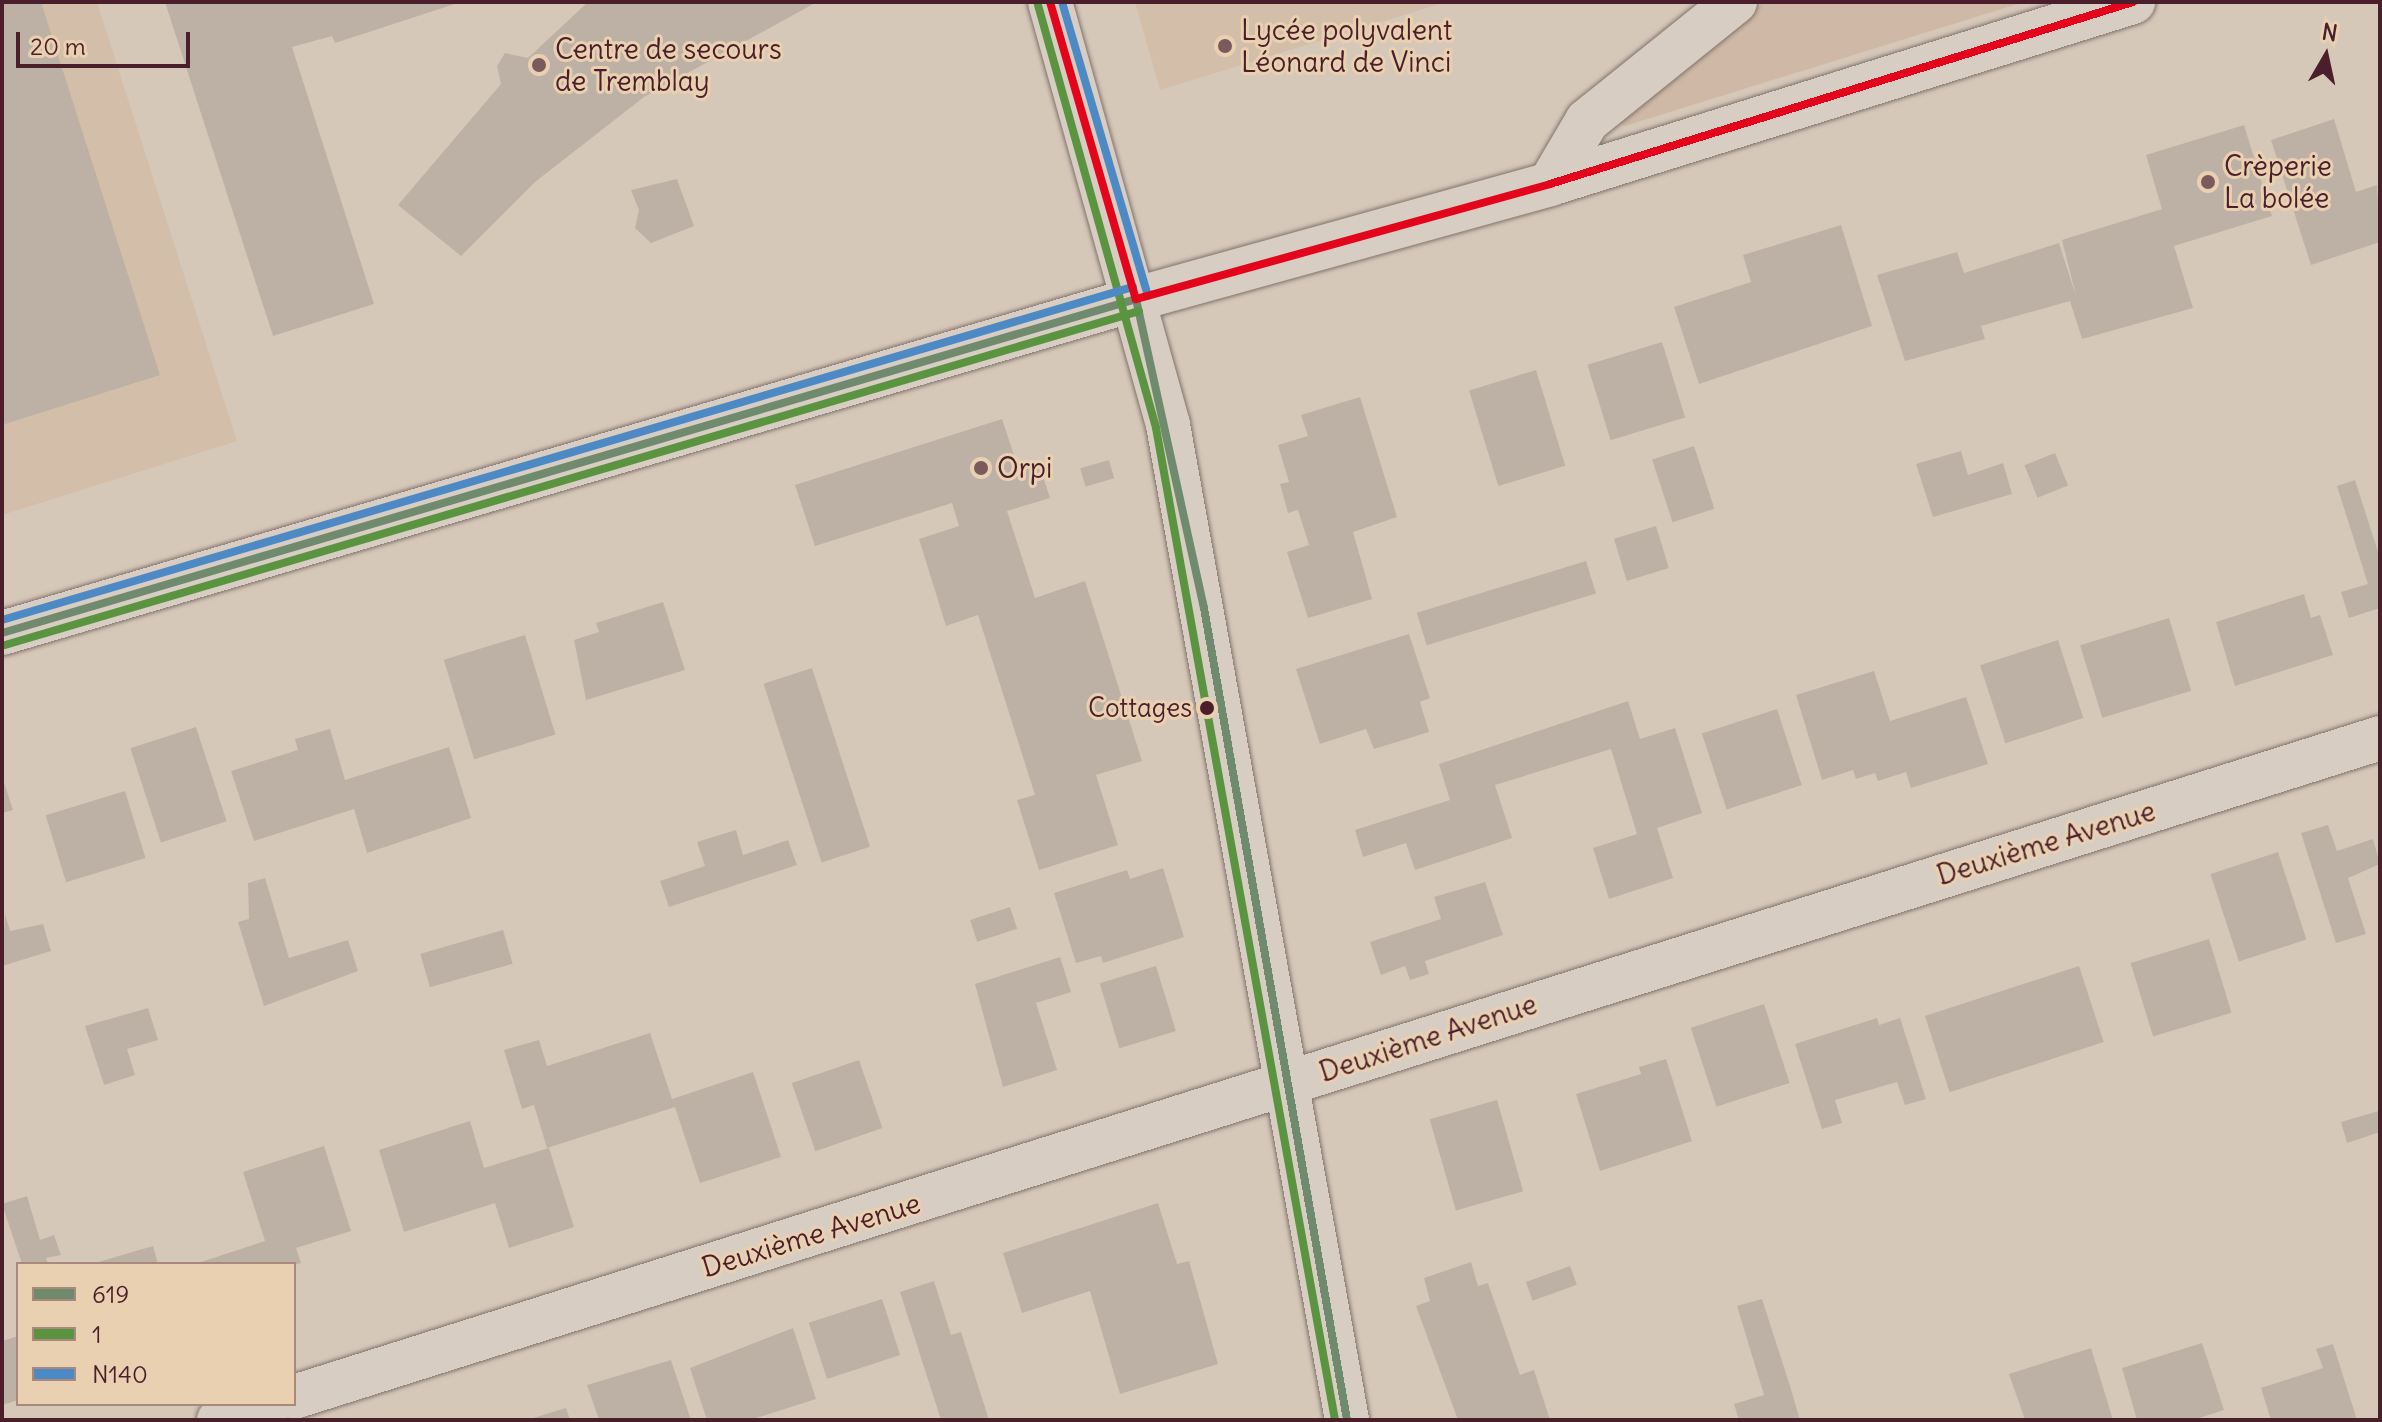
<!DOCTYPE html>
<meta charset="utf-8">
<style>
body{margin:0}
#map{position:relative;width:2382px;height:1422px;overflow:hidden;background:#d6c8b9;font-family:Delius,sans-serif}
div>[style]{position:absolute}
.built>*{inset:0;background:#d3bea9}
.green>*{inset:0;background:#cfb9a6}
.building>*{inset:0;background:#bdb1a6;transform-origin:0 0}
.roads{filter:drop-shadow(0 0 2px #81736e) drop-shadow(0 0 2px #81736e)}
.minor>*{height:44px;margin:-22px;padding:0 22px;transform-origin:22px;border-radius:22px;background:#d7cdc2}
.major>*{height:44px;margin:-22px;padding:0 22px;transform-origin:22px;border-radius:22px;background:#d7cdc2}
.bus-1>*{height:8px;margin:-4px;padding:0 4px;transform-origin:4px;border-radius:4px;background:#6f8a6d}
.bus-2>*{height:8px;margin:-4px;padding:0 4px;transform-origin:4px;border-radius:4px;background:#5a9440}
.bus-3>*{height:8px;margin:-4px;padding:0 4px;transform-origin:4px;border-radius:4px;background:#4d8ac5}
.bus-4>*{height:8px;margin:-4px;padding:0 4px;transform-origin:4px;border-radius:4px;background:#e3051c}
.dots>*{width:22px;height:22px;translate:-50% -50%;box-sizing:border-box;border:4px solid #e9d0b1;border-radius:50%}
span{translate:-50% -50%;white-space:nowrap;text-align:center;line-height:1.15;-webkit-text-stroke:6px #e9d0b1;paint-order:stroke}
.bus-label{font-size:26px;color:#4a1f2b}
.right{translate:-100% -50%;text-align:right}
.poi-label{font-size:28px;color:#4a1f2b}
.left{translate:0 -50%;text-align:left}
.street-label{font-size:28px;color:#4a1f2b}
.frame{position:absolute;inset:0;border:4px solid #4a1f2b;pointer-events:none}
.legend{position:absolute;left:16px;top:1262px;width:280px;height:144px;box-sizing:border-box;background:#e9d0b1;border:2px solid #a9897b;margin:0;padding:10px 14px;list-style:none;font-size:24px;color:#4a1f2b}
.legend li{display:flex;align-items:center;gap:16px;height:40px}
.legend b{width:40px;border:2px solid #a9897b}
.north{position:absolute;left:2286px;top:16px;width:80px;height:80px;-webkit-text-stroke:6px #e9d0b1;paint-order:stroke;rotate:9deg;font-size:22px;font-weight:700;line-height:32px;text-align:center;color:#4a1f2b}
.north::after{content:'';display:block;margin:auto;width:28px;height:36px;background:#4a1f2b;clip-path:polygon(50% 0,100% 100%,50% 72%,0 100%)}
.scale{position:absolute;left:16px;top:32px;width:174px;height:36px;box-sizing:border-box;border:4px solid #4a1f2b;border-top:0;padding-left:10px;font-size:24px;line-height:28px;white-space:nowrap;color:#4a1f2b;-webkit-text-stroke:6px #e9d0b1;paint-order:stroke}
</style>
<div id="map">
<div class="built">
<i style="clip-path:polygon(2px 2px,97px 2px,237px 441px,2px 515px)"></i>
<i style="clip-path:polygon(1135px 2px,1446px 2px,1160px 90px)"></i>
</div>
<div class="green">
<i style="clip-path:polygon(1764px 2px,2024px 2px,1625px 126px,1619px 122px)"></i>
</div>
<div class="building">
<i style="clip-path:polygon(2px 2px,41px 2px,160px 375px,2px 425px)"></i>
<i style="clip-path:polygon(165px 2px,461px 2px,335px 43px,332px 36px,292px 47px,374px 304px,273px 336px)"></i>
<i style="clip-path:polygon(588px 2px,817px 2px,644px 97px,535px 182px,461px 256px,398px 205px,501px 84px,497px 66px,505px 53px,528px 58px)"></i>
<i style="clip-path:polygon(2334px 119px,2356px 192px,2377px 185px,2380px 242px,2311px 265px,2271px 140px)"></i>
<i style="clip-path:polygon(2244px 125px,2272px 216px,2174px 246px,2193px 308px,2082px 339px,2070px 301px,1981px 326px,1985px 339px,1905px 361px,1877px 275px,1957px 252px,1964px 273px,2059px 243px,2076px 296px,2062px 240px,2162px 209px,2146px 155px)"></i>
<i style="clip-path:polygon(677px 179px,694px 226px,651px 243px,635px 228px,639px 210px,631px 190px)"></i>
<i style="clip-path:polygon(1841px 225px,1872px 326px,1699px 384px,1674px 307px,1751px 282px,1743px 255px)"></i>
<i style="left:1662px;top:342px;width:79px;height:78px;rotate:73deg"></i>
<i style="left:1536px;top:370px;width:100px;height:70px;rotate:73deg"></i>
<i style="clip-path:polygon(1360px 397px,1397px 517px,1353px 532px,1372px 599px,1308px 618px,1287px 552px,1309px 545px,1298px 510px,1288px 513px,1280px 484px,1289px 482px,1278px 445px,1308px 436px,1301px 415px)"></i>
<i style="clip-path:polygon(1002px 419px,1018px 467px,1038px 461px,1050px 498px,1007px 511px,1035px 598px,1085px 581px,1142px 761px,1096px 775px,1118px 845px,1039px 870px,1017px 800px,1035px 795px,978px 615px,946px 626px,919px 539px,959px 526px,952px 503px,815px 546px,795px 485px)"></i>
<i style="left:1694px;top:446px;width:66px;height:44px;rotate:72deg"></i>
<i style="clip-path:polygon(1961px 451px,1968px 475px,2003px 463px,2012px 494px,1933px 517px,1916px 464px)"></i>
<i style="left:2055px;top:453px;width:35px;height:33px;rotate:68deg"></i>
<i style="left:1109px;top:460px;width:19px;height:30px;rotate:74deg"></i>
<i style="clip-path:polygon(2355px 480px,2380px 558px,2380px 608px,2349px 618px,2341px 592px,2368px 584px,2337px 486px)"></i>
<i style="left:1656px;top:526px;width:44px;height:44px;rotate:73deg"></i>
<i style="left:1586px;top:561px;width:34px;height:177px;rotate:73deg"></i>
<i style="clip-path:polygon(2304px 594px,2311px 618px,2320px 615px,2333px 655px,2235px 686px,2216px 622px)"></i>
<i style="clip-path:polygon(663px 602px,685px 670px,586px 700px,574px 640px,599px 632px,596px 623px)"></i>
<i style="left:2169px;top:618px;width:76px;height:93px;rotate:73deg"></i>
<i style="clip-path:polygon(1409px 634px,1430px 698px,1420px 702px,1429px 732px,1374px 749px,1366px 729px,1320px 744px,1296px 669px)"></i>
<i style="left:525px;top:635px;width:104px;height:85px;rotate:73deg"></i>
<i style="left:2058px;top:640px;width:82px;height:82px;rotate:72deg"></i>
<i style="left:812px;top:668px;width:188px;height:51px;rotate:72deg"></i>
<i style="clip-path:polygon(1874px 671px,1890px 721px,1966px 697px,1988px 764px,1911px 788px,1906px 772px,1878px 781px,1875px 773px,1856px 779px,1853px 770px,1822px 780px,1796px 695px)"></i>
<i style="clip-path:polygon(1628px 701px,1640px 739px,1675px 728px,1702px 813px,1657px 828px,1673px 878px,1609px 899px,1593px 848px,1637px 834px,1611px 749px,1495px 785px,1512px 838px,1415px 870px,1406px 843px,1363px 857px,1355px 830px,1450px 800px,1439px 764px)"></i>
<i style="left:1777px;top:709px;width:80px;height:79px;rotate:72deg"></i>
<i style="left:196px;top:727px;width:99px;height:69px;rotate:72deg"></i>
<i style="clip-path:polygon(330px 729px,345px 780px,449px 747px,471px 818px,367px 853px,354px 809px,254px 841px,231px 771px,298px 750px,295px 739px)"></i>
<i style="clip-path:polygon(2px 776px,13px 810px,2px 813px)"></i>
<i style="left:125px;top:791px;width:70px;height:83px;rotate:73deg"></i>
<i style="clip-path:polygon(2328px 825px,2337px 851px,2373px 839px,2380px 864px,2348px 878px,2366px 934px,2336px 943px,2301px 833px)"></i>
<i style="clip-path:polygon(736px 830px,743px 855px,788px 840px,797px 865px,669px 907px,660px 881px,705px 866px,697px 842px)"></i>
<i style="left:2278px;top:852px;width:92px;height:71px;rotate:72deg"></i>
<i style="clip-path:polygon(1163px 868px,1184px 937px,1103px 963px,1101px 956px,1076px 963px,1054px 893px,1127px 870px,1130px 879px)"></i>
<i style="clip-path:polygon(265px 878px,289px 958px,348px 940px,358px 971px,264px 1006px,238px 922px,249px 919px,248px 883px)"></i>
<i style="clip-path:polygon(1485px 882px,1503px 935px,1425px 961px,1429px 974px,1410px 980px,1405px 966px,1381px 975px,1370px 942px,1441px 919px,1434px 897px)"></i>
<i style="left:1010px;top:907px;width:23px;height:42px;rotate:72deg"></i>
<i style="clip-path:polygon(5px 914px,10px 931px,43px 924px,51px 951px,2px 966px)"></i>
<i style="left:503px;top:930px;width:35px;height:86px;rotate:74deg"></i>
<i style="left:2209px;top:939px;width:77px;height:82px;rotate:73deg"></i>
<i style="clip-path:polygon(1060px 957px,1071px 992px,1036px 1003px,1057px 1070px,1003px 1087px,975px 984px)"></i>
<i style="left:1156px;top:966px;width:68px;height:59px;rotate:73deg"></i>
<i style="left:2079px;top:966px;width:80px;height:162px;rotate:72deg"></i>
<i style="left:1764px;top:1004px;width:83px;height:77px;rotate:72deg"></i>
<i style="clip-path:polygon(148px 1008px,158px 1040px,127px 1049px,135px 1075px,104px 1085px,85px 1026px)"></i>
<i style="clip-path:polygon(1877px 1018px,1879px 1025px,1900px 1018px,1926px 1099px,1905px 1105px,1897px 1082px,1835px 1100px,1842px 1123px,1822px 1129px,1795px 1044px)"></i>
<i style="clip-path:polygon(650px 1033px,672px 1099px,753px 1072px,781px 1157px,700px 1183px,675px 1107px,547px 1148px,534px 1105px,522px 1109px,504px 1050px,539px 1040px,547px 1066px)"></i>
<i style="clip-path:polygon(1666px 1059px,1692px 1141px,1600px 1171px,1576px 1094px,1641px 1074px,1639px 1067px)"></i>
<i style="left:859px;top:1060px;width:72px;height:71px;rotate:71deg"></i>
<i style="left:1497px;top:1100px;width:95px;height:70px;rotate:74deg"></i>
<i style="clip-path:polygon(2379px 1111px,2380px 1132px,2347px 1143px,2341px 1122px)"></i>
<i style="clip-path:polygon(470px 1121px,484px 1168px,549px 1148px,574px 1227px,509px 1248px,495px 1203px,404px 1232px,379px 1150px)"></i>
<i style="clip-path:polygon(324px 1146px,351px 1231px,296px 1248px,301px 1263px,294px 1265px,195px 1264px,265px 1241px,243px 1172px)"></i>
<i style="clip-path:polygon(27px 1196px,40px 1240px,54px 1235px,61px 1255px,46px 1258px,48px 1264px,22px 1264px,2px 1204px)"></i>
<i style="clip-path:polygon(1158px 1203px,1177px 1264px,1189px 1261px,1218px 1364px,1120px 1394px,1090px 1291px,1022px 1313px,1003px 1253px)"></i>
<i style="clip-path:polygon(153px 1246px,158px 1264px,95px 1264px,95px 1263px)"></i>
<i style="clip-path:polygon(1471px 1262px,1478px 1286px,1488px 1283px,1520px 1375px,1534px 1370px,1550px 1420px,1458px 1420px,1416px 1306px,1430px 1301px,1424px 1278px)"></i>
<i style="left:1570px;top:1266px;width:20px;height:47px;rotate:70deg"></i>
<i style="clip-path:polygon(934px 1281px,951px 1335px,961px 1332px,989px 1420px,941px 1420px,900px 1292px)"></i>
<i style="left:882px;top:1299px;width:59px;height:77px;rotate:72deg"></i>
<i style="clip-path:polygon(1762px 1299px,1790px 1386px,1800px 1420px,1739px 1420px,1734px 1404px,1764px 1395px,1737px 1306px)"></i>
<i style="clip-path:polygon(793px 1328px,816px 1399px,750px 1420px,707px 1420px,690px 1368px)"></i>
<i style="clip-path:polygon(18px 1336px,18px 1400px,2px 1405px,2px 1341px)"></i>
<i style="clip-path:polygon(2202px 1343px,2224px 1410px,2193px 1420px,2137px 1420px,2122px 1368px)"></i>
<i style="clip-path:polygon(2333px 1344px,2357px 1420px,2271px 1420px,2261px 1388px,2323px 1368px,2316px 1349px)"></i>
<i style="clip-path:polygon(2091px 1348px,2113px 1420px,2025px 1420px,2009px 1374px)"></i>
<i style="clip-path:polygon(671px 1360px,691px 1420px,599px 1420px,587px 1385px)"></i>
<i style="clip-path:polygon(566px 1408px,570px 1420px,530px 1420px,530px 1419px)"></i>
</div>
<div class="roads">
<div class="minor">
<i style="left:1050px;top:2px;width:439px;rotate:74.4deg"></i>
<i style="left:1168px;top:425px;width:1011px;rotate:79.8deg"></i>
<i style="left:1550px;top:184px;width:73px;rotate:-59.6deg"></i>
<i style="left:1587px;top:121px;width:190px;rotate:-38.8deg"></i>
<i style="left:294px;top:1397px;width:2188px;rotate:-17.53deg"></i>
<i style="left:219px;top:1420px;width:53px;rotate:-17.4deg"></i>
</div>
<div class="major">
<i style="left:2px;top:633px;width:1182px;rotate:-16.41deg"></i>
<i style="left:1136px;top:299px;width:430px;rotate:-15.5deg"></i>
<i style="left:1550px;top:184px;width:611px;rotate:-17.34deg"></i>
</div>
</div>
<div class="bus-1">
<i style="left:1136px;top:299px;width:316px;rotate:77.6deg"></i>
<i style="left:1204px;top:608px;width:824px;rotate:80.01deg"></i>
<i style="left:2px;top:633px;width:1182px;rotate:-16.41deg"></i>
</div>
<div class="bus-2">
<i style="left:1038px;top:5px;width:439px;rotate:74.4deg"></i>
<i style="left:1156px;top:428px;width:1008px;rotate:79.77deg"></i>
<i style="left:5px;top:645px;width:1182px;rotate:-16.41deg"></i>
</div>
<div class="bus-3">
<i style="left:1062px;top:2px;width:306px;rotate:73.7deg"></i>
<i style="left:2px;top:620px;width:1179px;rotate:-16.41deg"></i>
</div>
<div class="bus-4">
<i style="left:1050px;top:2px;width:309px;rotate:73.9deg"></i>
<i style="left:1136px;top:299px;width:430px;rotate:-15.5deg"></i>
<i style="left:1550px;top:184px;width:611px;rotate:-17.34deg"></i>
</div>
<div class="dots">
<i style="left:1225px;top:46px;background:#7b5a5d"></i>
<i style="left:539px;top:65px;background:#7b5a5d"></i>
<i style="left:2208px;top:182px;background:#7b5a5d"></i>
<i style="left:981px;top:468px;background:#7b5a5d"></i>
<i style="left:1207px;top:708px;background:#4a1f2b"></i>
</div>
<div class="bus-label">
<span class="right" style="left:1192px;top:708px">Cottages</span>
</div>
<div class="poi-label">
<span class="left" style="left:1241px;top:46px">Lycée polyvalent<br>Léonard de Vinci</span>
<span class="left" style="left:555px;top:65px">Centre de secours<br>de Tremblay</span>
<span class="left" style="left:2224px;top:182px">Crèperie<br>La bolée</span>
<span class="left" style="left:997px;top:468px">Orpi</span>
</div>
<div class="street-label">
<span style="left:2046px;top:843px;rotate:-17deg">Deuxième Avenue</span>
<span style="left:1428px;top:1038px;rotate:-18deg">Deuxième Avenue</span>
<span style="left:811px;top:1235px;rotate:-17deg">Deuxième Avenue</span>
</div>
<div class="frame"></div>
<ul class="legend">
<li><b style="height:10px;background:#6f8a6d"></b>619</li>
<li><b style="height:10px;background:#5a9440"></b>1</li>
<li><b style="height:10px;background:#4d8ac5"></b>N140</li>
</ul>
<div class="north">N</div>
<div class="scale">20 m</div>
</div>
